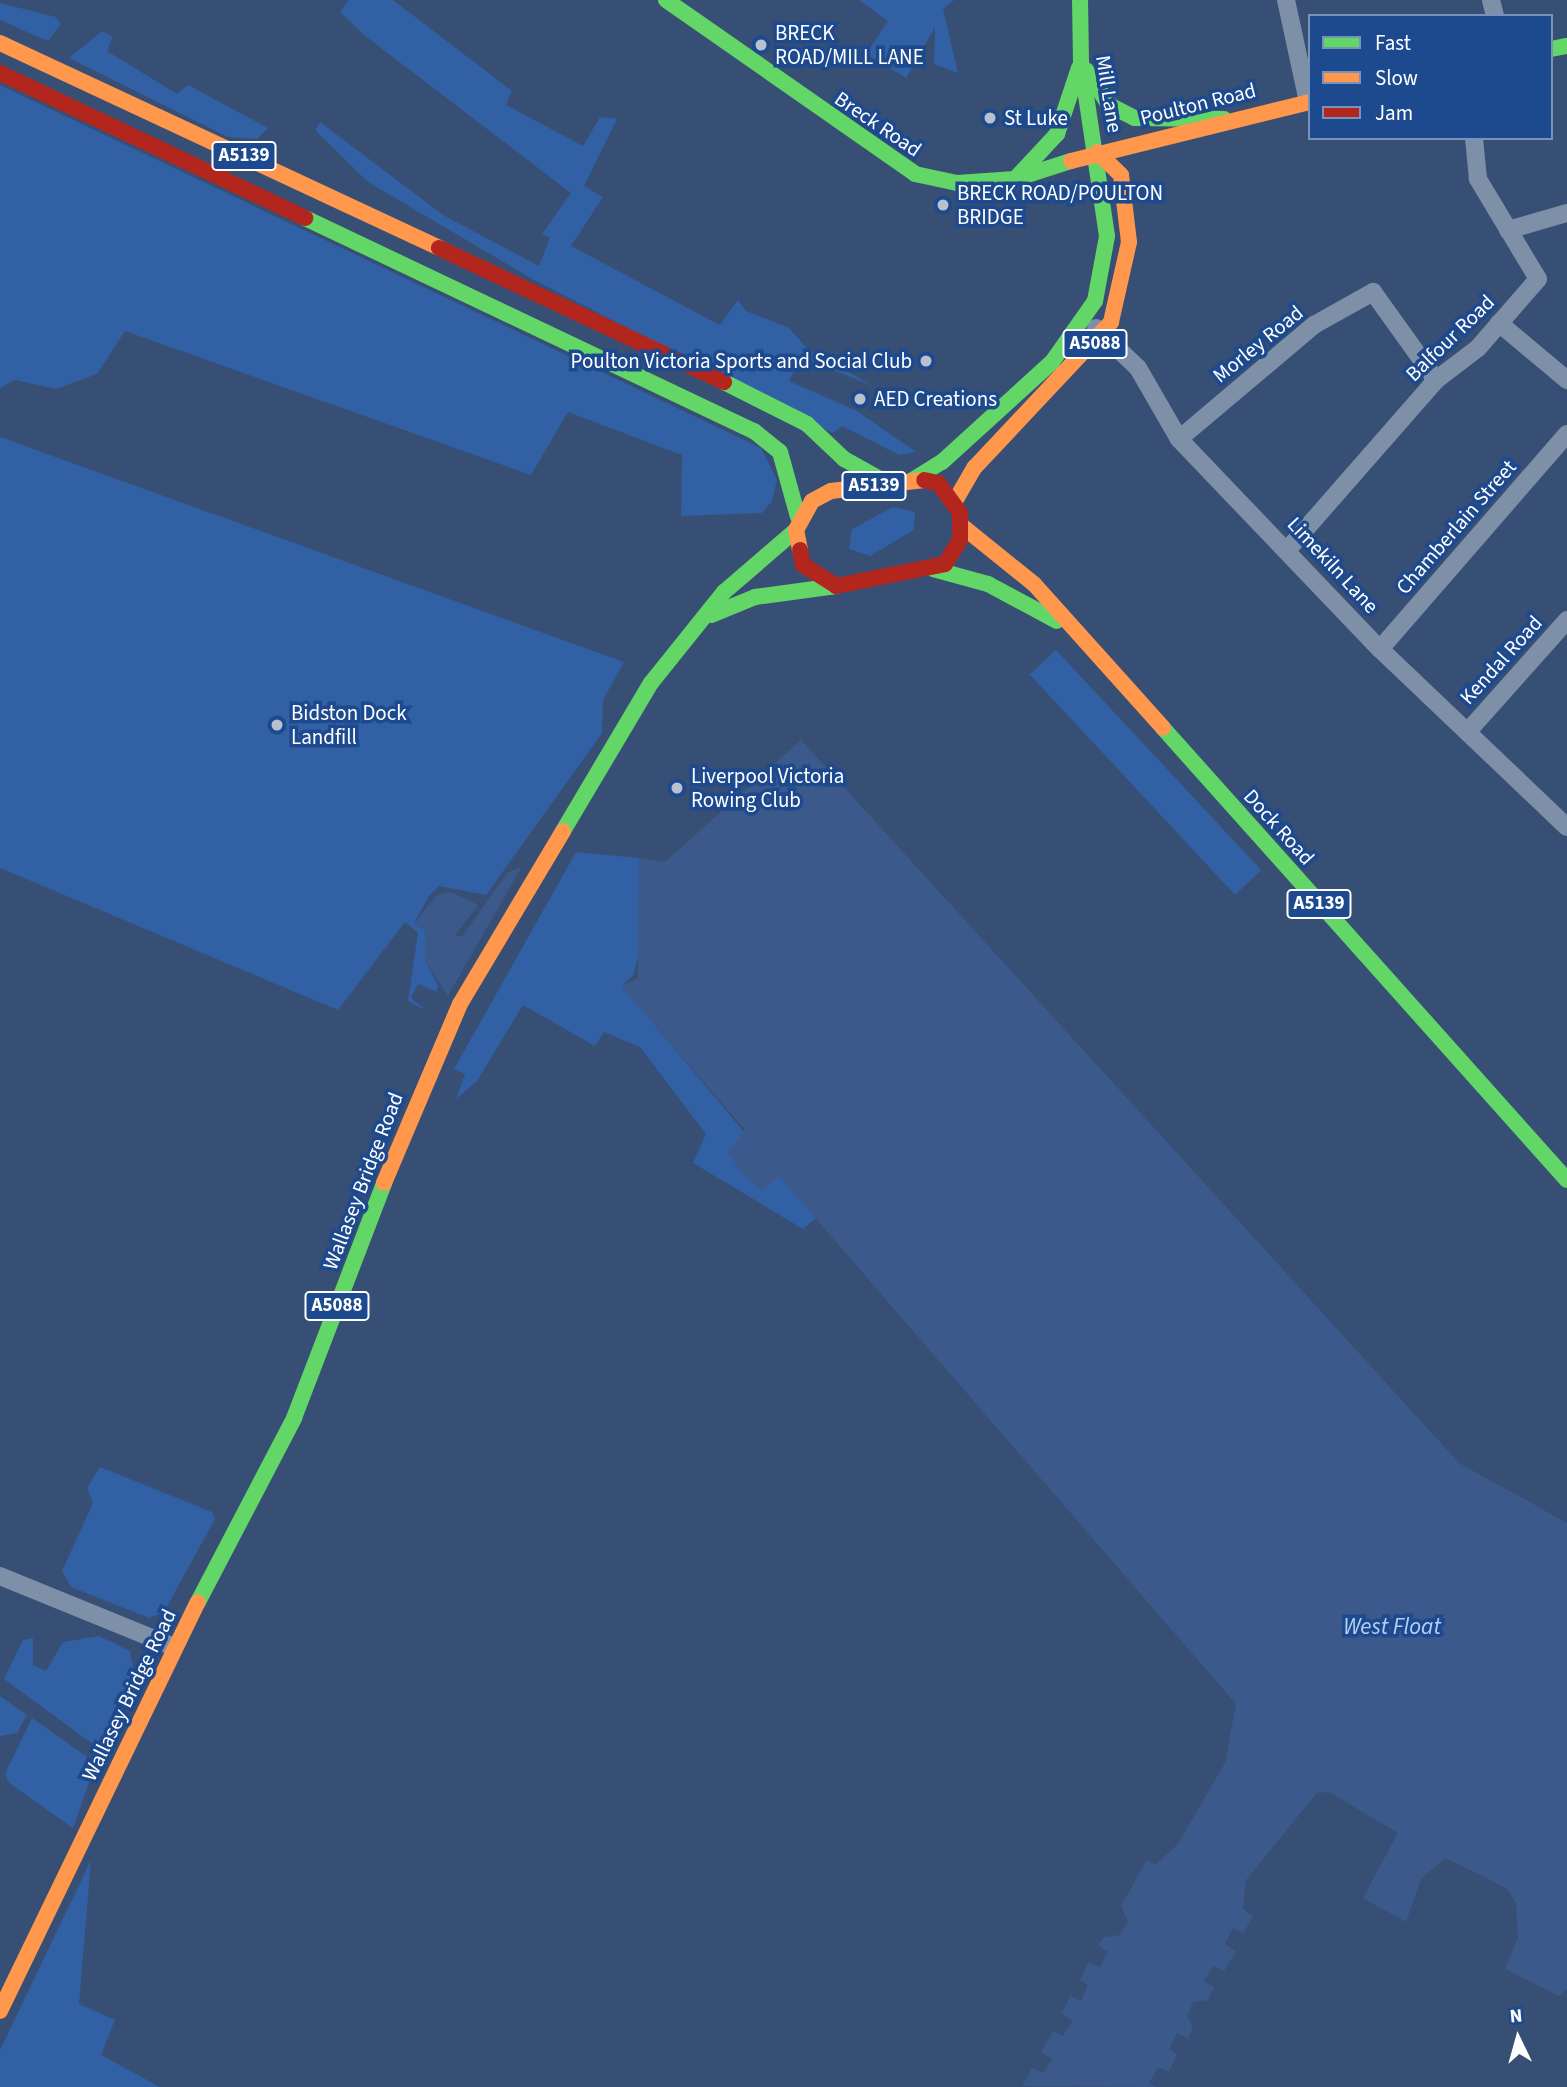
<!DOCTYPE html>
<style>
body{margin:0}
#map{position:relative;width:1567px;height:2087px;overflow:hidden;background:#374f74;font-family:"Source Sans 3",sans-serif}
div>[style]{position:absolute}
.green>*{inset:0;background:#3160a4;transform-origin:0 0}
.water>*{inset:0;background:#3b5a8b}
.pier>*{inset:0;background:#374f74}
.street>*{height:18px;margin:-9px;padding:0 9px;transform-origin:9px;border-radius:9px;background:#7e90a8}
.fast>*{height:16px;margin:-8px;padding:0 8px;transform-origin:8px;border-radius:8px;background:#63d668}
.slow>*{height:16px;margin:-8px;padding:0 8px;transform-origin:8px;border-radius:8px;background:#ff974d}
.jam>*{height:16px;margin:-8px;padding:0 8px;transform-origin:8px;border-radius:8px;background:#b3261e}
.dots>*{width:19px;height:19px;translate:-50% -50%;box-sizing:border-box;border:4px solid #1d4a8e;border-radius:50%}
span{translate:-50% -50%;white-space:nowrap;text-align:center;line-height:1.15;-webkit-text-stroke:7px #1d4a8e;paint-order:stroke}
.shield-label span{padding:2px 5px;background:#1d4a8e;border:2px solid;border-radius:5px;-webkit-text-stroke-width:0}
.shield-label{font-size:19px;color:#fff;font-weight:700}
.poi-label{font-size:21px;color:#fff}
.left{translate:0 -50%;text-align:left}
.right{translate:-100% -50%;text-align:right}
.street-label{font-size:21px;color:#fff}
.water-label{font-size:23px;color:#b7d0f4;font-style:italic}
.legend{position:absolute;left:1308px;top:14px;width:245px;height:126px;box-sizing:border-box;background:#1d4a8e;border:2px solid #7792bb;margin:0;padding:9px 12px;list-style:none;font-size:21px;color:#fff}
.legend li{display:flex;align-items:center;gap:14px;height:35px}
.legend b{width:35px;border:2px solid #7792bb}
.north{position:absolute;left:1483px;top:2003px;width:70px;height:70px;-webkit-text-stroke:5px #1d4a8e;paint-order:stroke;rotate:355deg;font-size:19px;font-weight:700;line-height:28px;text-align:center;color:#fff}
.north::after{content:'';display:block;margin:auto;width:24px;height:32px;background:#fff;clip-path:polygon(50% 0,100% 100%,50% 72%,0 100%)}
</style>
<div id="map">
<div class="green">
<i style="clip-path:polygon(349px 0,393px 0,512px 91px,506px 105px,583px 146px,600px 117px,617px 119px,584px 186px,603px 197px,571px 246px,720px 325px,738px 300px,746px 311px,789px 328px,807px 348px,873px 386px,801px 357px,789px 381px,857px 411px,916px 452px,899px 455px,842px 426px,833px 433px,534px 280px,368px 182px,315px 130px,320px 122px,443px 215px,539px 266px,550px 238px,542px 234px,571px 193px,364px 35px,340px 12px)"></i>
<i style="clip-path:polygon(859px 0,954px 0,943px 9px,958px 73px,934px 64px,935px 27px,906px 78px,866px 54px,888px 21px)"></i>
<i style="clip-path:polygon(0 3px,56px 17px,61px 24px,48px 41px,0 20px)"></i>
<i style="clip-path:polygon(102px 31px,113px 37px,107px 51px,177px 94px,188px 85px,268px 128px,257px 139px,228px 137px,69px 58px)"></i>
<i style="clip-path:polygon(0 85px,761px 448px,777px 480px,772px 501px,762px 513px,681px 516px,682px 455px,568px 412px,531px 475px,125px 331px,97px 374px,56px 389px,15px 380px,0 388px)"></i>
<i style="clip-path:polygon(0 437px,624px 662px,603px 700px,602px 733px,486px 895px,439px 886px,429px 896px,414px 923px,425px 930px,425px 960px,438px 986px,436px 992px,418px 984px,411px 998px,427px 1011px,408px 1001px,418px 933px,405px 922px,338px 1010px,0 868px)"></i>
<i style="clip-path:polygon(893px 507px,915px 512px,914px 530px,870px 556px,849px 549px,852px 529px)"></i>
<i style="left:1056px;top:650px;width:301px;height:36px;rotate:47deg"></i>
<i style="clip-path:polygon(576px 852px,639px 858px,643px 934px,634px 974px,622px 986px,816px 1218px,803px 1229px,693px 1163px,706px 1134px,640px 1047px,604px 1032px,595px 1046px,523px 1005px,477px 1081px,456px 1099px,465px 1074px,454px 1069px)"></i>
<i style="clip-path:polygon(100px 1467px,212px 1512px,215px 1519px,164px 1612px,149px 1618px,71px 1587px,62px 1571px,93px 1503px,87px 1488px)"></i>
<i style="clip-path:polygon(99px 1636px,130px 1651px,134px 1671px,101px 1750px,4px 1679px,23px 1640px,33px 1638px,33px 1665px,46px 1671px,63px 1642px)"></i>
<i style="clip-path:polygon(0 1696px,27px 1715px,17px 1733px,0 1736px)"></i>
<i style="clip-path:polygon(32px 1718px,96px 1763px,73px 1828px,9px 1783px,5px 1774px)"></i>
<i style="clip-path:polygon(91px 1860px,79px 2004px,115px 2020px,101px 2055px,160px 2087px,0 2087px,0 2050px)"></i>
</div>
<div class="water">
<i style="clip-path:polygon(801px 740px,1459px 1463px,1567px 1523px,1567px 1989px,1559px 1996px,1505px 1969px,1518px 1938px,1516px 1903px,1507px 1889px,1479px 1874px,1445px 1858px,1421px 1879px,1406px 1922px,1363px 1898px,1398px 1833px,1329px 1792px,1317px 1793px,1246px 1880px,1243px 1909px,1253px 1917px,1243px 1933px,1233px 1928px,1225px 1944px,1236px 1952px,1224px 1971px,1213px 1966px,1204px 1982px,1214px 1987px,1208px 2000px,1193px 2002px,1187px 2017px,1193px 2027px,1188px 2038px,1177px 2033px,1169px 2049px,1177px 2054px,1169px 2072px,1158px 2067px,1149px 2083px,1156px 2087px,1022px 2086px,1032px 2068px,1043px 2073px,1052px 2059px,1041px 2052px,1053px 2031px,1063px 2036px,1073px 2021px,1062px 2013px,1070px 1996px,1081px 2001px,1088px 1985px,1080px 1980px,1089px 1962px,1100px 1967px,1108px 1952px,1098px 1945px,1104px 1937px,1120px 1935px,1128px 1921px,1121px 1906px,1147px 1860px,1155px 1865px,1178px 1844px,1225px 1763px,1236px 1704px,779px 1176px,762px 1191px,742px 1173px,728px 1153px,745px 1130px,621px 986px,638px 978px,639px 858px,665px 862px)"></i>
<i style="clip-path:polygon(522px 867px,448px 996px,425px 960px,425px 930px,414px 923px,437px 895px,451px 892px,478px 905px,455px 935px,462px 937px,507px 873px)"></i>
</div>
<div class="pier">
<i style="clip-path:polygon(524px 863px,526px 868px,448px 996px)"></i>
</div>
<div class="street">
<i style="left:1286px;top:0;width:104px;rotate:77.8deg"></i>
<i style="left:1491px;top:0;width:16px;rotate:76deg"></i>
<i style="left:1508px;top:230px;width:61px;rotate:-16.1deg"></i>
<i style="left:1499px;top:323px;width:89px;rotate:40deg"></i>
<i style="left:1096px;top:328px;width:58px;rotate:43.6deg"></i>
<i style="left:1138px;top:368px;width:82px;rotate:60deg"></i>
<i style="left:1179px;top:439px;width:291px;rotate:46.3deg"></i>
<i style="left:1380px;top:649px;width:258px;rotate:43.6deg"></i>
<i style="left:1179px;top:439px;width:177px;rotate:-40.2deg"></i>
<i style="left:1314px;top:325px;width:68px;rotate:-29.2deg"></i>
<i style="left:1373px;top:292px;width:108px;rotate:54.4deg"></i>
<i style="left:1289px;top:548px;width:223px;rotate:-48.8deg"></i>
<i style="left:1436px;top:380px;width:53px;rotate:-37.3deg"></i>
<i style="left:1478px;top:348px;width:91px;rotate:-49deg"></i>
<i style="left:1538px;top:279px;width:117px;rotate:-121deg"></i>
<i style="left:1478px;top:179px;width:41px;rotate:-95.6deg"></i>
<i style="left:1380px;top:649px;width:285px;rotate:-49deg"></i>
<i style="left:1470px;top:729px;width:146px;rotate:-48.3deg"></i>
<i style="left:0;top:1576px;width:188px;rotate:22.2deg"></i>
</div>
<div class="fast">
<i style="left:666px;top:0;width:304px;rotate:34.9deg"></i>
<i style="left:915px;top:174px;width:43px;rotate:12.1deg"></i>
<i style="left:957px;top:183px;width:58px;rotate:-3.9deg"></i>
<i style="left:1015px;top:179px;width:59px;rotate:-17.8deg"></i>
<i style="left:1551px;top:49px;width:16px;rotate:-11deg"></i>
<i style="left:1086px;top:70px;width:42px;rotate:56.7deg"></i>
<i style="left:1109px;top:105px;width:28px;rotate:27deg"></i>
<i style="left:1134px;top:118px;width:90px;rotate:0.6deg"></i>
<i style="left:1015px;top:179px;width:62px;rotate:-47deg"></i>
<i style="left:1057px;top:134px;width:70px;rotate:-71.6deg"></i>
<i style="left:305px;top:218px;width:497px;rotate:25.4deg"></i>
<i style="left:754px;top:431px;width:33px;rotate:39deg"></i>
<i style="left:780px;top:452px;width:67px;rotate:74.5deg"></i>
<i style="left:724px;top:382px;width:93px;rotate:26.8deg"></i>
<i style="left:807px;top:424px;width:51px;rotate:43.4deg"></i>
<i style="left:844px;top:459px;width:51px;rotate:29.1deg"></i>
<i style="left:911px;top:481px;width:36px;rotate:-32deg"></i>
<i style="left:942px;top:462px;width:149px;rotate:-42.3deg"></i>
<i style="left:1052px;top:362px;width:75px;rotate:-54.8deg"></i>
<i style="left:1095px;top:301px;width:66px;rotate:-79.5deg"></i>
<i style="left:1107px;top:236px;width:176px;rotate:-98.5deg"></i>
<i style="left:1081px;top:62px;width:62px;rotate:-90.9deg"></i>
<i style="left:933px;top:569px;width:57px;rotate:15.3deg"></i>
<i style="left:988px;top:584px;width:78px;rotate:28.2deg"></i>
<i style="left:711px;top:615px;width:48px;rotate:-22.2deg"></i>
<i style="left:755px;top:597px;width:82px;rotate:-7.7deg"></i>
<i style="left:1163px;top:728px;width:606px;rotate:48.21deg"></i>
<i style="left:563px;top:831px;width:172px;rotate:-59.3deg"></i>
<i style="left:651px;top:683px;width:117px;rotate:-51.3deg"></i>
<i style="left:724px;top:592px;width:95px;rotate:-40.7deg"></i>
<i style="left:198px;top:1602px;width:208px;rotate:-62.4deg"></i>
<i style="left:294px;top:1418px;width:252px;rotate:-69deg"></i>
</div>
<div class="slow">
<i style="left:0;top:43px;width:485px;rotate:25deg"></i>
<i style="left:1071px;top:161px;width:246px;rotate:-13.9deg"></i>
<i style="left:955px;top:501px;width:39px;rotate:-60deg"></i>
<i style="left:975px;top:467px;width:199px;rotate:-46.8deg"></i>
<i style="left:1111px;top:322px;width:82px;rotate:-77.3deg"></i>
<i style="left:1129px;top:242px;width:67px;rotate:-96.8deg"></i>
<i style="left:1121px;top:175px;width:33px;rotate:-136deg"></i>
<i style="left:962px;top:526px;width:92px;rotate:38.9deg"></i>
<i style="left:1034px;top:584px;width:193px;rotate:48.1deg"></i>
<i style="left:800px;top:550px;width:20px;rotate:-101deg"></i>
<i style="left:796px;top:530px;width:33px;rotate:-61deg"></i>
<i style="left:812px;top:501px;width:21px;rotate:-28deg"></i>
<i style="left:831px;top:491px;width:94px;rotate:-6.7deg"></i>
<i style="left:384px;top:1183px;width:194px;rotate:-67deg"></i>
<i style="left:460px;top:1004px;width:201px;rotate:-59.2deg"></i>
<i style="left:0;top:2011px;width:454px;rotate:-64.2deg"></i>
</div>
<div class="jam">
<i style="left:0;top:73px;width:338px;rotate:25.4deg"></i>
<i style="left:439px;top:248px;width:315px;rotate:25.2deg"></i>
<i style="left:800px;top:550px;width:15px;rotate:79deg"></i>
<i style="left:803px;top:565px;width:39px;rotate:32deg"></i>
<i style="left:836px;top:586px;width:111px;rotate:-11.4deg"></i>
<i style="left:945px;top:564px;width:28px;rotate:-58deg"></i>
<i style="left:960px;top:540px;width:27px;rotate:-90deg"></i>
<i style="left:960px;top:513px;width:37px;rotate:-126deg"></i>
<i style="left:938px;top:483px;width:14px;rotate:-168deg"></i>
</div>
<div class="dots">
<i style="left:761px;top:45px;background:#b9c1ce"></i>
<i style="left:990px;top:118px;background:#b9c1ce"></i>
<i style="left:943px;top:205px;background:#b9c1ce"></i>
<i style="left:926px;top:361px;background:#b9c1ce"></i>
<i style="left:860px;top:399px;background:#b9c1ce"></i>
<i style="left:277px;top:725px;background:#b9c1ce"></i>
<i style="left:677px;top:788px;background:#b9c1ce"></i>
</div>
<div class="shield-label">
<span style="left:244px;top:156px">A5139</span>
<span style="left:1095px;top:344px">A5088</span>
<span style="left:874px;top:486px">A5139</span>
<span style="left:1319px;top:904px">A5139</span>
<span style="left:337px;top:1306px">A5088</span>
</div>
<div class="poi-label">
<span class="left" style="left:775px;top:45px">BRECK<br>ROAD/MILL LANE</span>
<span class="left" style="left:1004px;top:118px">St Luke</span>
<span class="left" style="left:957px;top:205px">BRECK ROAD/POULTON<br>BRIDGE</span>
<span class="right" style="left:912px;top:361px">Poulton Victoria Sports and Social Club</span>
<span class="left" style="left:874px;top:399px">AED Creations</span>
<span class="left" style="left:291px;top:725px">Bidston Dock<br>Landfill</span>
<span class="left" style="left:691px;top:788px">Liverpool Victoria<br>Rowing Club</span>
</div>
<div class="street-label">
<span style="left:1109px;top:94px;rotate:81deg">Mill Lane</span>
<span style="left:1198px;top:104px;rotate:-14deg">Poulton Road</span>
<span style="left:878px;top:124px;rotate:34deg">Breck Road</span>
<span style="left:1450px;top:338px;rotate:-44deg">Balfour Road</span>
<span style="left:1258px;top:344px;rotate:-39deg">Morley Road</span>
<span style="left:1456px;top:527px;rotate:-49deg">Chamberlain Street</span>
<span style="left:1333px;top:565px;rotate:47deg">Limekiln Lane</span>
<span style="left:1501px;top:660px;rotate:-48deg">Kendal Road</span>
<span style="left:1279px;top:827px;rotate:48deg">Dock Road</span>
<span style="left:363px;top:1181px;rotate:-69deg">Wallasey Bridge Road</span>
<span style="left:129px;top:1695px;rotate:-64deg">Wallasey Bridge Road</span>
</div>
<div class="water-label">
<span style="left:1392px;top:1627px">West Float</span>
</div>
<ul class="legend">
<li><b style="height:9px;background:#63d668"></b>Fast</li>
<li><b style="height:9px;background:#ff974d"></b>Slow</li>
<li><b style="height:9px;background:#b3261e"></b>Jam</li>
</ul>
<div class="north">N</div>
</div>
